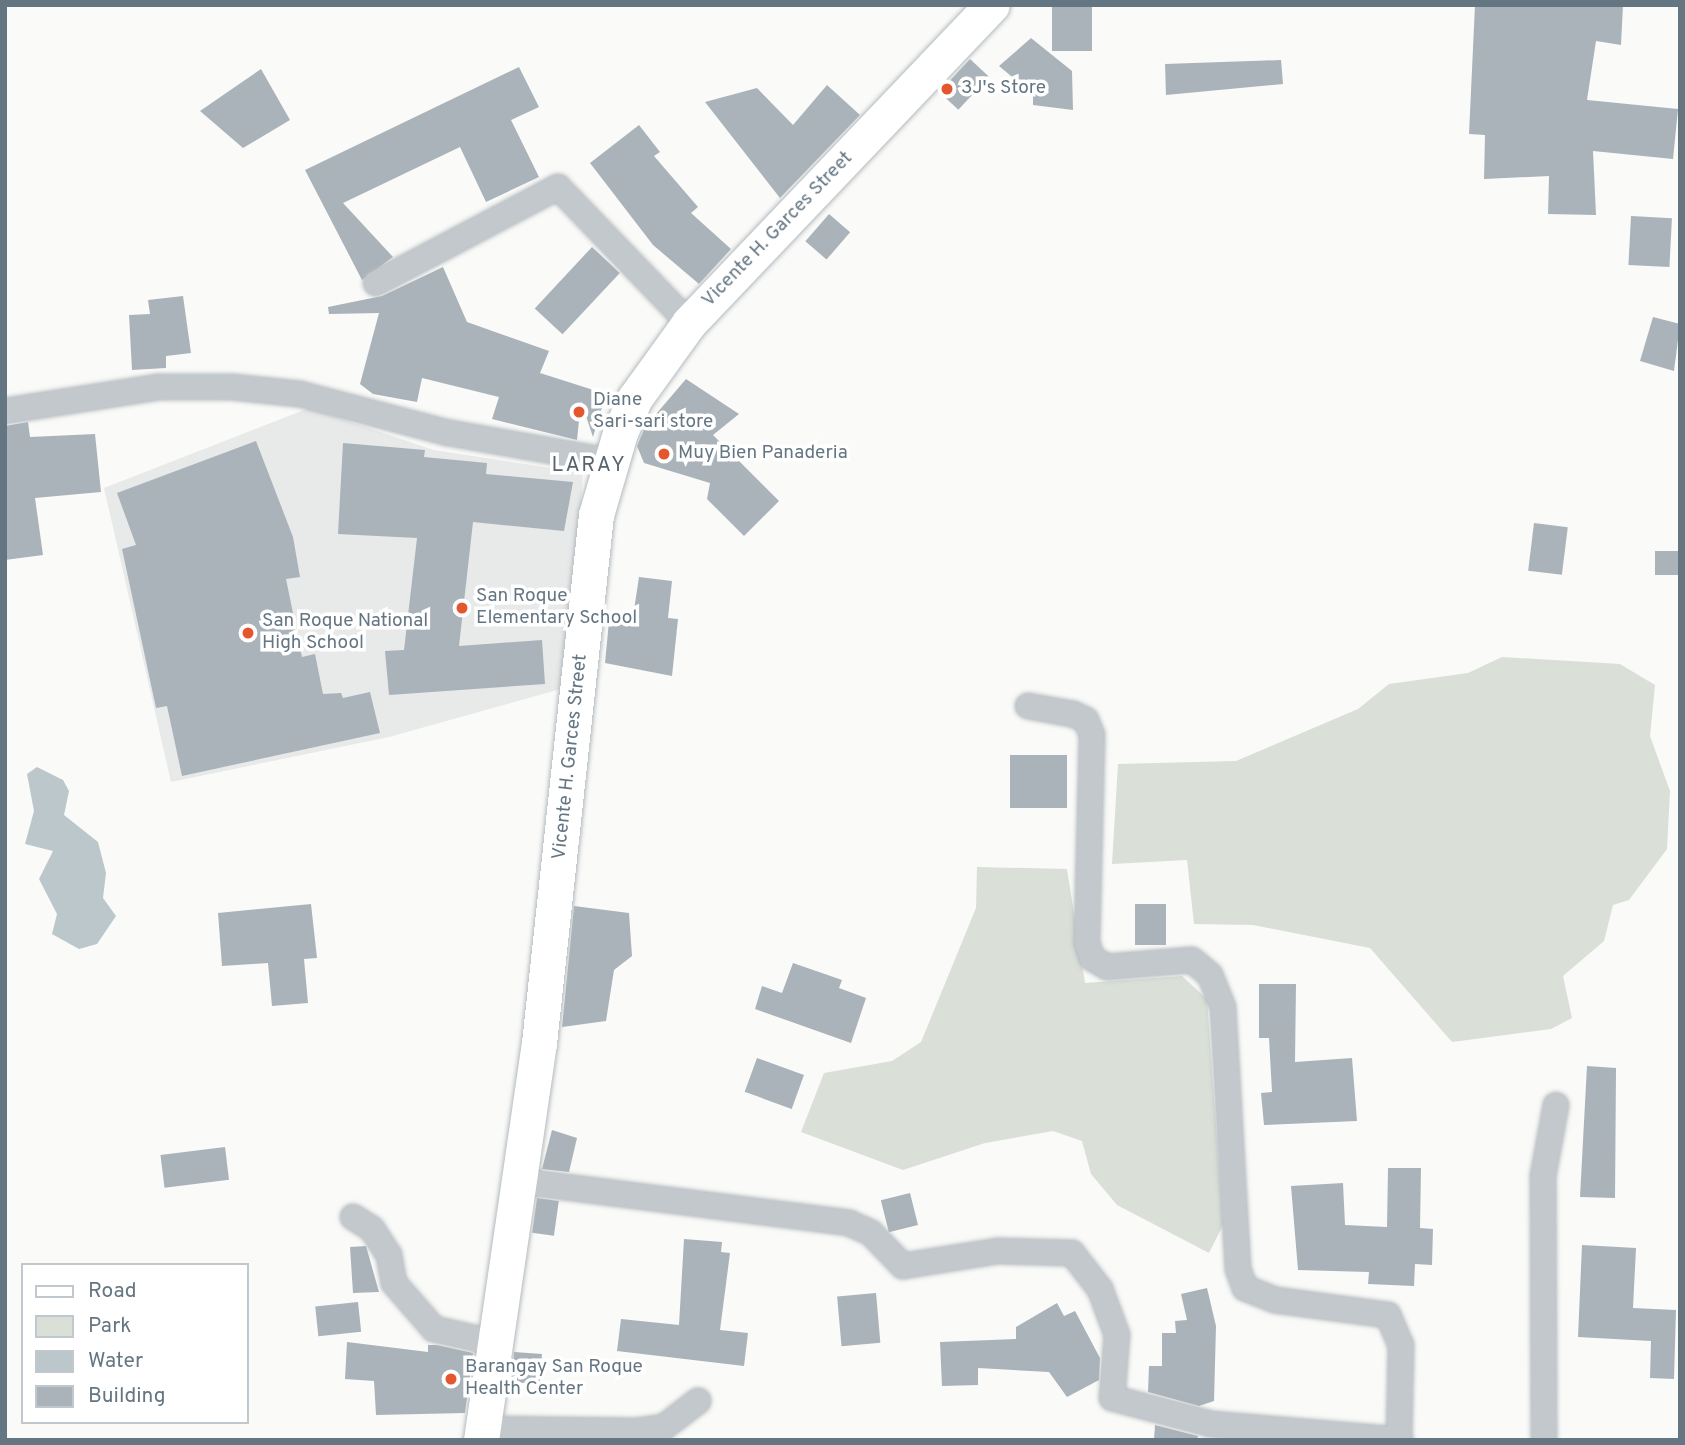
<!DOCTYPE html>
<style>
body{margin:0}
#map{position:relative;width:1685px;height:1445px;overflow:hidden;background:#fafaf8;font-family:Overpass,sans-serif}
div>[style]{position:absolute}
.built>*{inset:0;background:#e8e9e9}
.green>*{inset:0;background:#dadfd7}
.water>*{inset:0;background:#bbc7cb}
.building>*{inset:0;background:#aab3b9;transform-origin:0 0}
.roads{filter:drop-shadow(0 0 2px #b3babf) drop-shadow(0 0 2px #b3babf)}
.street>*{height:24px;margin:-12px;padding:0 12px;transform-origin:12px;border-radius:12px;background:#c3c8cc}
.secondary>*{height:35px;margin:-17.5px;padding:0 17.5px;transform-origin:17.5px;border-radius:17.5px;background:#fff}
.dots>*{width:19px;height:19px;translate:-50% -50%;box-sizing:border-box;border:4px solid #fff;border-radius:50%}
span{translate:-50% -50%;white-space:nowrap;text-align:center;line-height:1.15;-webkit-text-stroke:7px #fff;paint-order:stroke}
.poi-label{font-size:19px;color:#657683}
.left{translate:0 -50%;text-align:left}
.street-label{font-size:19px;color:#657683}
.neighbourhood-label{font-size:21px;color:#57646e;letter-spacing:2px}
.frame{position:absolute;inset:0;border:7px solid #657683;pointer-events:none}
.legend{position:absolute;left:21px;top:1263px;width:228px;height:161px;box-sizing:border-box;background:#fff;border:2px solid #c1c8cd;margin:0;padding:9px 12px;list-style:none;font-size:21px;color:#657683}
.legend li{display:flex;align-items:center;gap:14px;height:35px}
.legend b{width:35px;border:2px solid #c1c8cd}
</style>
<div id="map">
<div class="built">
<i style="clip-path:polygon(309px 408px,434px 450px,583px 473px,568px 687px,389px 737px,171px 782px,104px 488px)"></i>
</div>
<div class="green">
<i style="clip-path:polygon(1502px 657px,1620px 664px,1655px 685px,1650px 736px,1670px 791px,1667px 849px,1629px 900px,1613px 905px,1604px 941px,1563px 976px,1572px 1018px,1551px 1029px,1452px 1042px,1370px 948px,1253px 925px,1194px 924px,1187px 860px,1112px 864px,1118px 764px,1236px 761px,1358px 709px,1389px 684px,1468px 673px)"></i>
<i style="clip-path:polygon(977px 867px,1067px 869px,1085px 983px,1182px 976px,1207px 999px,1223px 1225px,1209px 1253px,1117px 1205px,1091px 1174px,1082px 1141px,1053px 1131px,985px 1143px,903px 1170px,801px 1132px,824px 1073px,892px 1061px,921px 1042px,976px 908px)"></i>
</div>
<div class="water">
<i style="clip-path:polygon(37px 767px,63px 780px,69px 791px,64px 815px,98px 842px,106px 873px,103px 898px,116px 916px,97px 944px,79px 949px,52px 934px,57px 914px,39px 879px,53px 851px,25px 844px,34px 811px,27px 774px)"></i>
</div>
<div class="building">
<i style="left:1052px;top:5px;width:40px;height:46px"></i>
<i style="clip-path:polygon(1475px 5px,1623px 5px,1621px 45px,1596px 41px,1587px 100px,1678px 109px,1673px 159px,1593px 151px,1596px 215px,1548px 214px,1549px 176px,1484px 179px,1485px 135px,1469px 134px)"></i>
<i style="clip-path:polygon(1031px 38px,1072px 71px,1073px 110px,1033px 105px,1033px 94px,999px 66px)"></i>
<i style="left:970px;top:59px;width:26px;height:45px;rotate:43deg"></i>
<i style="clip-path:polygon(1281px 60px,1283px 84px,1166px 95px,1165px 64px)"></i>
<i style="clip-path:polygon(519px 67px,539px 107px,511px 120px,539px 177px,486px 202px,460px 147px,343px 203px,393px 257px,362px 280px,305px 170px)"></i>
<i style="clip-path:polygon(261px 69px,290px 120px,243px 148px,200px 111px)"></i>
<i style="clip-path:polygon(827px 85px,860px 115px,780px 198px,705px 102px,757px 88px,793px 125px)"></i>
<i style="clip-path:polygon(639px 125px,660px 152px,654px 156px,698px 207px,691px 213px,731px 249px,699px 284px,653px 245px,590px 163px)"></i>
<i style="left:829px;top:214px;width:28px;height:36px;rotate:41deg"></i>
<i style="left:1631px;top:216px;width:41px;height:49px;rotate:3deg"></i>
<i style="left:592px;top:247px;width:38px;height:84px;rotate:43deg"></i>
<i style="clip-path:polygon(443px 267px,467px 322px,549px 351px,540px 373px,606px 394px,593px 437px,581px 401px,577px 440px,492px 419px,499px 397px,422px 378px,417px 402px,373px 394px,360px 384px,379px 313px,329px 314px,328px 307px,382px 296px)"></i>
<i style="clip-path:polygon(183px 296px,191px 353px,166px 356px,166px 368px,132px 370px,129px 315px,150px 314px,148px 300px)"></i>
<i style="clip-path:polygon(1653px 317px,1680px 324px,1674px 371px,1640px 361px)"></i>
<i style="clip-path:polygon(686px 379px,739px 414px,713px 435px,779px 501px,744px 536px,707px 499px,710px 483px,644px 463px,637px 446px,645px 427px)"></i>
<i style="clip-path:polygon(28px 422px,30px 437px,95px 434px,101px 492px,35px 498px,43px 555px,5px 560px,5px 426px)"></i>
<i style="clip-path:polygon(256px 441px,293px 537px,300px 577px,286px 579px,302px 657px,315px 654px,323px 694px,341px 693px,343px 698px,370px 692px,380px 733px,182px 776px,167px 706px,156px 708px,122px 549px,136px 545px,117px 493px)"></i>
<i style="clip-path:polygon(343px 443px,425px 450px,424px 457px,487px 463px,486px 474px,573px 482px,564px 531px,473px 522px,459px 646px,542px 640px,545px 684px,389px 695px,385px 651px,404px 650px,417px 538px,338px 534px)"></i>
<i style="left:1534px;top:523px;width:34px;height:48px;rotate:7deg"></i>
<i style="left:1680px;top:551px;width:24px;height:25px;rotate:90deg"></i>
<i style="clip-path:polygon(639px 577px,672px 581px,668px 618px,678px 619px,672px 676px,605px 663px,609px 621px,632px 623px)"></i>
<i style="left:1010px;top:755px;width:57px;height:53px"></i>
<i style="clip-path:polygon(311px 904px,317px 958px,304px 959px,308px 1003px,272px 1006px,268px 963px,222px 966px,218px 913px)"></i>
<i style="left:1135px;top:904px;width:31px;height:41px"></i>
<i style="clip-path:polygon(574px 906px,629px 913px,632px 956px,614px 970px,606px 1021px,562px 1027px)"></i>
<i style="clip-path:polygon(793px 963px,842px 980px,839px 988px,866px 998px,851px 1043px,755px 1009px,762px 986px,782px 993px)"></i>
<i style="clip-path:polygon(1259px 984px,1296px 984px,1295px 1062px,1352px 1058px,1357px 1121px,1264px 1125px,1261px 1093px,1272px 1092px,1269px 1038px,1259px 1038px)"></i>
<i style="left:757px;top:1058px;width:50px;height:36px;rotate:20deg"></i>
<i style="clip-path:polygon(1587px 1066px,1616px 1068px,1615px 1198px,1580px 1197px)"></i>
<i style="clip-path:polygon(552px 1130px,577px 1138px,569px 1172px,542px 1169px)"></i>
<i style="left:225px;top:1147px;width:33px;height:65px;rotate:83deg"></i>
<i style="clip-path:polygon(1388px 1168px,1421px 1168px,1420px 1228px,1433px 1229px,1432px 1265px,1415px 1264px,1414px 1286px,1368px 1284px,1369px 1272px,1298px 1270px,1291px 1186px,1343px 1183px,1345px 1225px,1387px 1227px)"></i>
<i style="left:910px;top:1193px;width:33px;height:30px;rotate:76deg"></i>
<i style="left:537px;top:1198px;width:22px;height:35px;rotate:8deg"></i>
<i style="clip-path:polygon(684px 1239px,722px 1242px,721px 1252px,730px 1253px,720px 1330px,748px 1333px,744px 1366px,617px 1351px,621px 1319px,679px 1325px)"></i>
<i style="clip-path:polygon(1582px 1245px,1636px 1248px,1633px 1308px,1676px 1310px,1674px 1379px,1650px 1378px,1651px 1341px,1578px 1337px)"></i>
<i style="clip-path:polygon(366px 1246px,379px 1292px,353px 1293px,350px 1247px)"></i>
<i style="clip-path:polygon(1207px 1288px,1216px 1326px,1214px 1401px,1199px 1406px,1148px 1392px,1149px 1366px,1162px 1366px,1162px 1333px,1176px 1333px,1175px 1321px,1187px 1320px,1181px 1294px)"></i>
<i style="left:876px;top:1293px;width:50px;height:39px;rotate:85deg"></i>
<i style="left:358px;top:1302px;width:30px;height:43px;rotate:84deg"></i>
<i style="clip-path:polygon(1057px 1303px,1064px 1316px,1075px 1311px,1100px 1358px,1099px 1380px,1067px 1397px,1049px 1372px,978px 1368px,978px 1385px,942px 1386px,940px 1342px,1016px 1339px,1016px 1327px)"></i>
<i style="clip-path:polygon(347px 1342px,428px 1352px,428px 1345px,437px 1345px,473px 1353px,465px 1413px,376px 1415px,374px 1381px,345px 1379px)"></i>
<i style="left:514px;top:1352px;width:28px;height:30px;rotate:4deg"></i>
<i style="clip-path:polygon(1155px 1425px,1198px 1436px,1197px 1440px,1154px 1440px)"></i>
</div>
<div class="roads">
<div class="street">
<i style="left:376px;top:283px;width:206px;rotate:-27.8deg"></i>
<i style="left:558px;top:187px;width:189px;rotate:46.1deg"></i>
<i style="left:5px;top:411px;width:155px;rotate:-8.9deg"></i>
<i style="left:158px;top:387px;width:74px"></i>
<i style="left:232px;top:387px;width:68px;rotate:5.9deg"></i>
<i style="left:300px;top:394px;width:154px;rotate:14.7deg"></i>
<i style="left:449px;top:433px;width:163px;rotate:9.9deg"></i>
<i style="left:1028px;top:706px;width:46px;rotate:10.1deg"></i>
<i style="left:1073px;top:714px;width:14px;rotate:25deg"></i>
<i style="left:1086px;top:720px;width:16px;rotate:68deg"></i>
<i style="left:1092px;top:735px;width:208px;rotate:91.4deg"></i>
<i style="left:1087px;top:943px;width:16px;rotate:72deg"></i>
<i style="left:1092px;top:958px;width:17px;rotate:31deg"></i>
<i style="left:1107px;top:967px;width:85px;rotate:-4.7deg"></i>
<i style="left:1192px;top:960px;width:23px;rotate:40deg"></i>
<i style="left:1210px;top:975px;width:35px;rotate:68deg"></i>
<i style="left:1223px;top:1008px;width:261px;rotate:86.7deg"></i>
<i style="left:1238px;top:1269px;width:20px;rotate:70deg"></i>
<i style="left:1245px;top:1288px;width:32px;rotate:22deg"></i>
<i style="left:1275px;top:1300px;width:114px;rotate:7.6deg"></i>
<i style="left:1388px;top:1315px;width:33px;rotate:67deg"></i>
<i style="left:1401px;top:1345px;width:95px;rotate:91.2deg"></i>
<i style="left:518px;top:1181px;width:334px;rotate:7.2deg"></i>
<i style="left:849px;top:1223px;width:24px;rotate:24deg"></i>
<i style="left:871px;top:1233px;width:46px;rotate:45.9deg"></i>
<i style="left:903px;top:1266px;width:96px;rotate:-9deg"></i>
<i style="left:998px;top:1251px;width:74px;rotate:1.5deg"></i>
<i style="left:1072px;top:1253px;width:46px;rotate:52.1deg"></i>
<i style="left:1100px;top:1289px;width:49px;rotate:69.7deg"></i>
<i style="left:1117px;top:1335px;width:63px;rotate:94.5deg"></i>
<i style="left:1112px;top:1398px;width:102px;rotate:14.7deg"></i>
<i style="left:1211px;top:1424px;width:190px;rotate:4.8deg"></i>
<i style="left:353px;top:1217px;width:22px;rotate:32deg"></i>
<i style="left:372px;top:1229px;width:31px;rotate:57deg"></i>
<i style="left:389px;top:1255px;width:28px;rotate:80deg"></i>
<i style="left:394px;top:1283px;width:61px;rotate:49deg"></i>
<i style="left:434px;top:1329px;width:63px;rotate:12.9deg"></i>
<i style="left:482px;top:1429px;width:155px;rotate:0.7deg"></i>
<i style="left:637px;top:1431px;width:27px;rotate:-8deg"></i>
<i style="left:664px;top:1427px;width:43px;rotate:-37.4deg"></i>
<i style="left:1544px;top:1440px;width:264px;rotate:-90.2deg"></i>
<i style="left:1543px;top:1176px;width:72px;rotate:-79.6deg"></i>
</div>
<div class="secondary">
<i style="left:481px;top:1440px;width:401px;rotate:-81.7deg"></i>
<i style="left:539px;top:1043px;width:531px;rotate:-83.84deg"></i>
<i style="left:596px;top:515px;width:85px;rotate:-73.7deg"></i>
<i style="left:620px;top:433px;width:38px;rotate:-67deg"></i>
<i style="left:635px;top:398px;width:92px;rotate:-54.2deg"></i>
<i style="left:689px;top:323px;width:439px;rotate:-46.4deg"></i>
</div>
</div>
<div class="dots">
<i style="left:947px;top:89px;background:#e4572e"></i>
<i style="left:579px;top:412px;background:#e4572e"></i>
<i style="left:664px;top:454px;background:#e4572e"></i>
<i style="left:462px;top:608px;background:#e4572e"></i>
<i style="left:248px;top:633px;background:#e4572e"></i>
<i style="left:451px;top:1379px;background:#e4572e"></i>
</div>
<div class="poi-label">
<span class="left" style="left:961px;top:89px">3J's Store</span>
<span class="left" style="left:593px;top:412px">Diane<br>Sari-sari store</span>
<span class="left" style="left:678px;top:454px">Muy Bien Panaderia</span>
<span class="left" style="left:476px;top:608px">San Roque<br>Elementary School</span>
<span class="left" style="left:262px;top:633px">San Roque National<br>High School</span>
<span class="left" style="left:465px;top:1379px">Barangay San Roque<br>Health Center</span>
</div>
<div class="street-label">
<span style="left:778px;top:230px;rotate:-46deg">Vicente H. Garces Street</span>
<span style="left:571px;top:757px;rotate:-84deg">Vicente H. Garces Street</span>
</div>
<div class="neighbourhood-label">
<span style="left:589px;top:466px">LARAY</span>
</div>
<div class="frame"></div>
<ul class="legend">
<li><b style="height:9px;background:#fff"></b>Road</li>
<li><b style="height:19px;background:#dadfd7"></b>Park</li>
<li><b style="height:19px;background:#bbc7cb"></b>Water</li>
<li><b style="height:19px;background:#aab3b9"></b>Building</li>
</ul>
</div>
